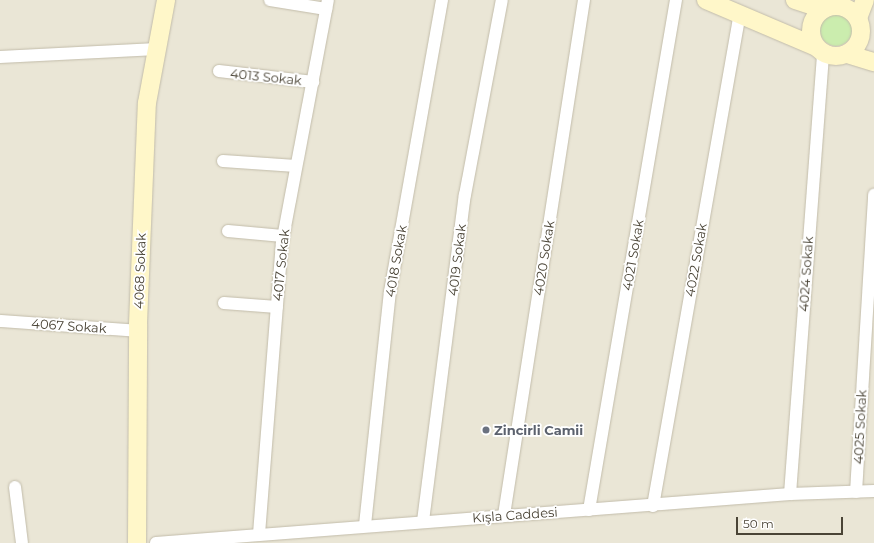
<!DOCTYPE html>
<meta charset="utf-8">
<style>
body{margin:0}
#map{position:relative;width:874px;height:543px;overflow:hidden;background:#f6f3e9;font-family:Montserrat,sans-serif}
div>[style]{position:absolute}
.residential>*{inset:0;background:#eae6d6;transform-origin:0 0}
.green>*{inset:0;background:#cbedae}
.round{border-radius:50%}
.roads{filter:drop-shadow(0 0 1px #c2bcaa) drop-shadow(0 0 1px #c2bcaa)}
.street>*{height:12px;margin:-6px;padding:0 6px;transform-origin:6px;border-radius:6px;background:#fff}
.secondary>*{height:18px;margin:-9px;padding:0 9px;transform-origin:9px;border-radius:9px;background:#fff7c9}
.secondary>.ring{margin:-9px;padding:0;box-sizing:content-box;background:none;border:18px solid #fff7c9;border-radius:50%}
.dots>*{width:11px;height:11px;translate:-50% -50%;box-sizing:border-box;border:2px solid #fff;border-radius:50%}
span{translate:-50% -50%;white-space:nowrap;text-align:center;line-height:1.15;-webkit-text-stroke:3.5px #fff;paint-order:stroke}
.street-label{font-size:13px;color:#4a4436}
.worship-label{font-size:13px;color:#5b616d;font-weight:700}
.left{translate:0 -50%;text-align:left}
.scale{position:absolute;left:736px;top:517px;width:107px;height:18px;box-sizing:border-box;border:2px solid #4a4436;border-top:0;padding-left:5px;font-size:12px;line-height:14px;white-space:nowrap;color:#4a4436;-webkit-text-stroke:3px #fff;paint-order:stroke}
</style>
<div id="map">
<div class="residential">
<i style="left:0;top:0;width:874px;height:543px"></i>
</div>
<div class="green">
<i class="round" style="left:820px;top:14px;width:32px;height:32px"></i>
</div>
<div class="roads">
<div class="street">
<i style="left:270px;top:0;width:57px;rotate:9.1deg"></i>
<i style="left:0;top:57px;width:157px;rotate:-2.9deg"></i>
<i style="left:219px;top:71px;width:95px;rotate:6.7deg"></i>
<i style="left:223px;top:161px;width:73px;rotate:3.9deg"></i>
<i style="left:228px;top:231px;width:55px;rotate:5.2deg"></i>
<i style="left:224px;top:303px;width:53px;rotate:4.3deg"></i>
<i style="left:0;top:321px;width:138px;rotate:4.1deg"></i>
<i style="left:15px;top:487px;width:56px;rotate:82.9deg"></i>
<i style="left:856px;top:492px;width:298px;rotate:-86.5deg"></i>
<i style="left:790px;top:494px;width:442px;rotate:-85.7deg"></i>
<i style="left:653px;top:506px;width:500px;rotate:-80deg"></i>
<i style="left:589px;top:510px;width:517px;rotate:-80.32deg"></i>
<i style="left:504px;top:515px;width:521px;rotate:-81.17deg"></i>
<i style="left:423px;top:521px;width:329px;rotate:-82.7deg"></i>
<i style="left:465px;top:195px;width:198px;rotate:-79.3deg"></i>
<i style="left:365px;top:525px;width:234px;rotate:-83.9deg"></i>
<i style="left:390px;top:292px;width:297px;rotate:-79.9deg"></i>
<i style="left:259px;top:534px;width:292px;rotate:-85.5deg"></i>
<i style="left:282px;top:243px;width:247px;rotate:-79.3deg"></i>
<i style="left:156px;top:543px;width:636px;rotate:-4.42deg"></i>
<i style="left:790px;top:494px;width:84px;rotate:-2deg"></i>
</div>
<div class="secondary">
<i style="left:706px;top:0;width:120px;rotate:23.1deg"></i>
<i style="left:795px;top:0;width:29px;rotate:18deg"></i>
<i class="ring" style="left:811px;top:6px;width:32px;height:32px"></i>
<i style="left:858px;top:18px;width:19px;rotate:-69deg"></i>
<i style="left:847px;top:54px;width:28px;rotate:17deg"></i>
<i style="left:137px;top:543px;width:219px;rotate:-89.7deg"></i>
<i style="left:138px;top:324px;width:221px;rotate:-87.7deg"></i>
<i style="left:147px;top:103px;width:105px;rotate:-79.5deg"></i>
</div>
</div>
<div class="dots">
<i style="left:486px;top:430px;background:#6b7280"></i>
</div>
<div class="street-label">
<span style="left:266px;top:77px;rotate:6deg">4013 Sokak</span>
<span style="left:633px;top:255px;rotate:-80deg">4021 Sokak</span>
<span style="left:544px;top:258px;rotate:-81deg">4020 Sokak</span>
<span style="left:457px;top:260px;rotate:-83deg">4019 Sokak</span>
<span style="left:696px;top:260px;rotate:-80deg">4022 Sokak</span>
<span style="left:396px;top:261px;rotate:-80deg">4018 Sokak</span>
<span style="left:281px;top:265px;rotate:-84deg">4017 Sokak</span>
<span style="left:140px;top:271px;rotate:-88deg">4068 Sokak</span>
<span style="left:806px;top:274px;rotate:-86deg">4024 Sokak</span>
<span style="left:69px;top:326px;rotate:4deg">4067 Sokak</span>
<span style="left:860px;top:427px;rotate:-87deg">4025 Sokak</span>
<span style="left:515px;top:515px;rotate:-4deg">Kışla Caddesi</span>
</div>
<div class="worship-label">
<span class="left" style="left:494px;top:430px">Zincirli Camii</span>
</div>
<div class="scale">50 m</div>
</div>
